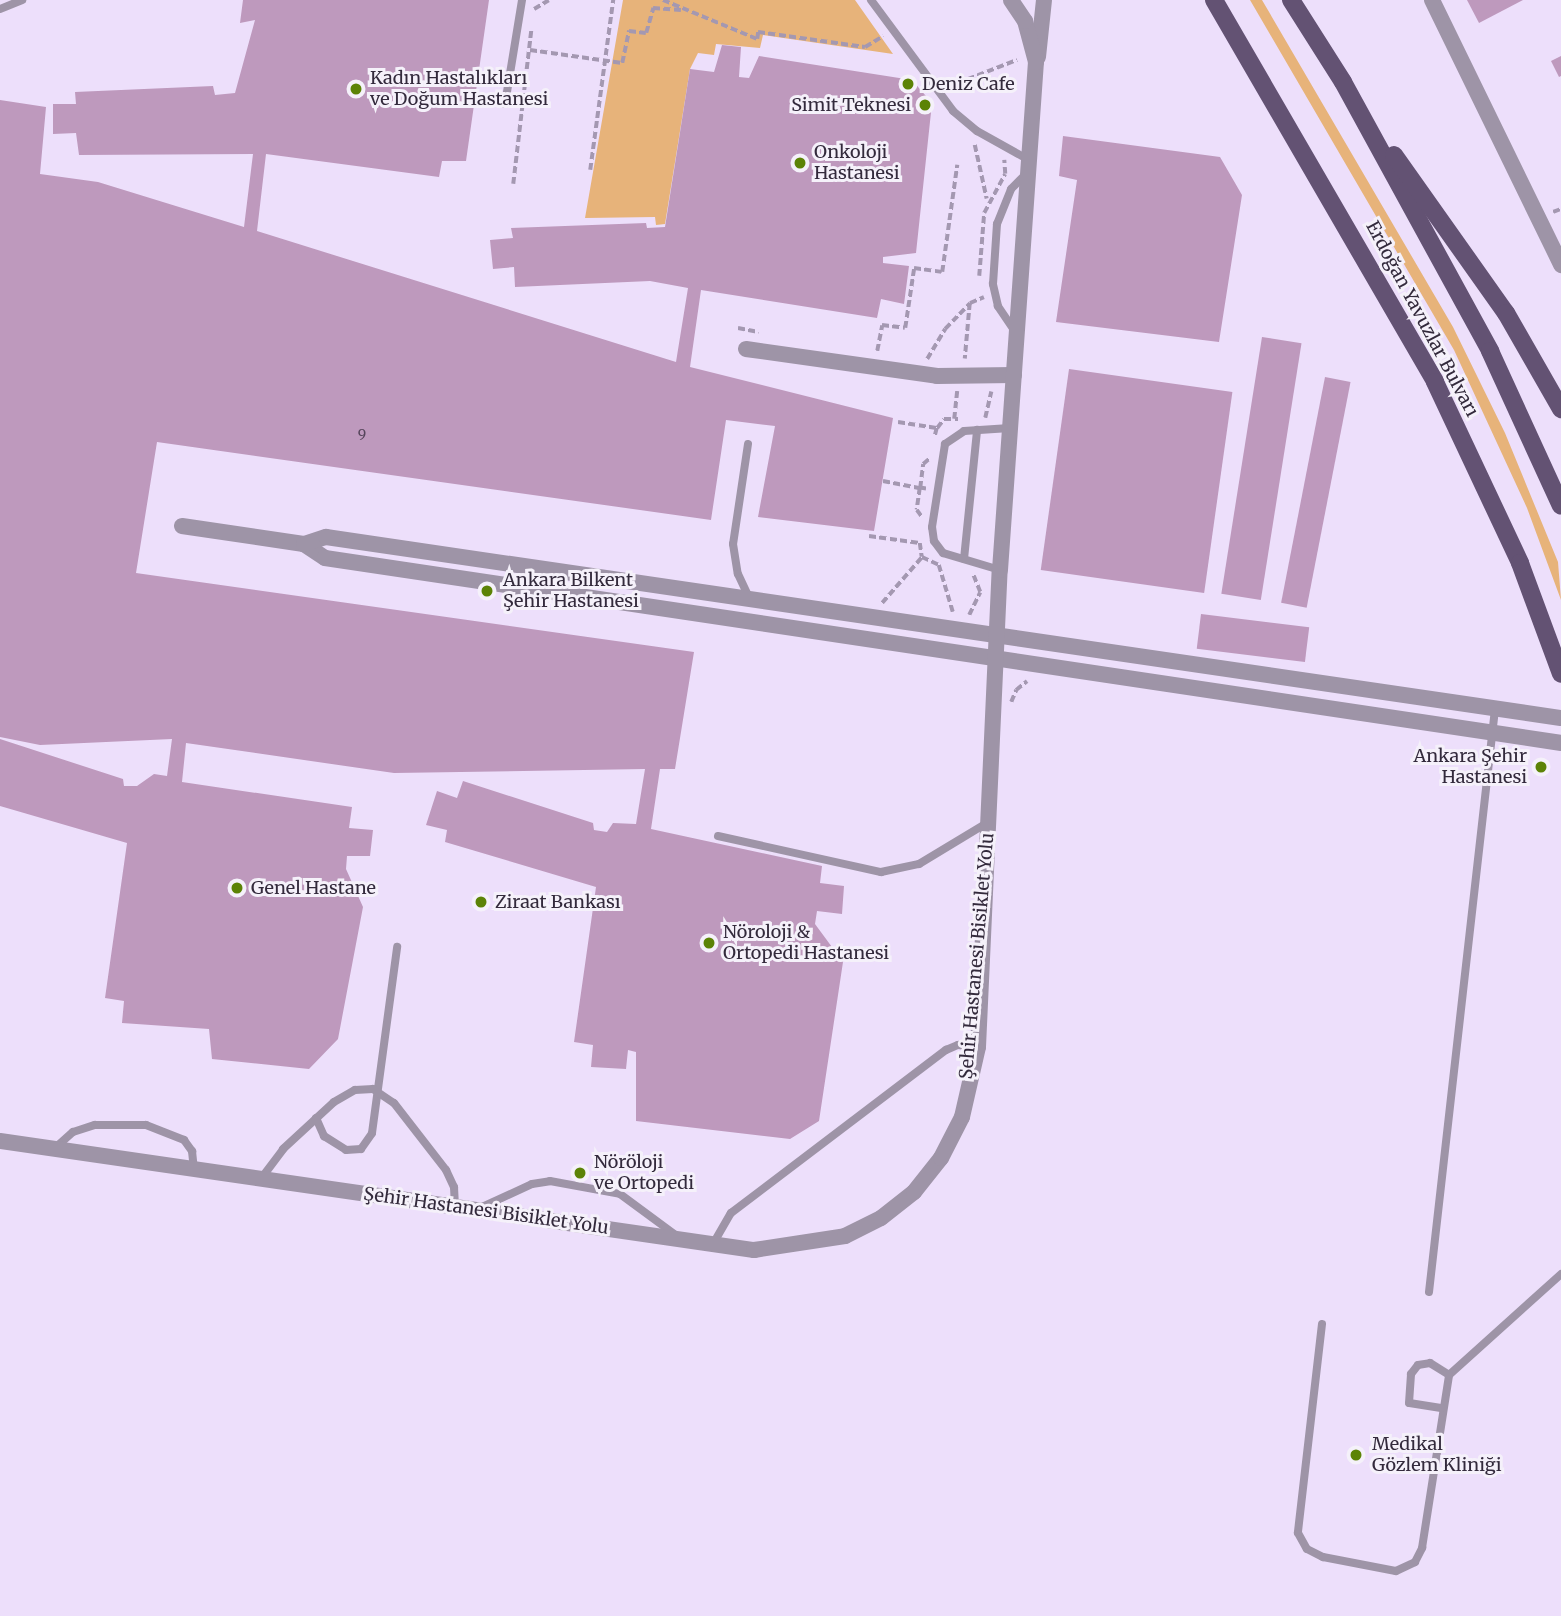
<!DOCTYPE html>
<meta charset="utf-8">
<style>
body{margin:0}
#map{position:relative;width:1561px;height:1616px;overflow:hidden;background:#eddffb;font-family:Merriweather,serif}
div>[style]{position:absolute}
.green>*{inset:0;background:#e7b37a}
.building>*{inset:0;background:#be99bd;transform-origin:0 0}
.path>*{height:3.5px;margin-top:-1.75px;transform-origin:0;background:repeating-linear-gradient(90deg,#a498b1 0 7px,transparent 0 10.5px)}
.lane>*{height:8px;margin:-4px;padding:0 4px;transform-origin:4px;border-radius:4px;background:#9e94a7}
.street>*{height:16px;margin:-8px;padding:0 8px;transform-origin:8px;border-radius:8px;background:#9e94a7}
.primary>*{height:18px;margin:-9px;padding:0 9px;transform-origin:9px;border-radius:9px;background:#635273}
.dots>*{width:19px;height:19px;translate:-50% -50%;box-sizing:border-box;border:4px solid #f5f1fa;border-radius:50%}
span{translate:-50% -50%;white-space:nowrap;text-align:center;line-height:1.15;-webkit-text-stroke:6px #f5f1fa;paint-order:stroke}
.number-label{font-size:14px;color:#56465c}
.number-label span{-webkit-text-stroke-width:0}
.poi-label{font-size:18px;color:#332a3c}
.left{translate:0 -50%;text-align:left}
.right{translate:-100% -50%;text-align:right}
.street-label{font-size:18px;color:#332a3c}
</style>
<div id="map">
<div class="green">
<i style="clip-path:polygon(623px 0,855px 0,893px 54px,763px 35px,760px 48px,716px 44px,714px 55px,698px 53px,690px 69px,665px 224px,656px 225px,655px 217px,585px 218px)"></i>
<i style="clip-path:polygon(1250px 0,1262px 0,1453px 327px,1505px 433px,1558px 562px,1561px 600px,1527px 508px,1454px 350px)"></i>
</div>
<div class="building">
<i style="clip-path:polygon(243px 0,489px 0,466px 161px,442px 161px,439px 177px,266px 154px,257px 231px,676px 362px,688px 288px,650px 281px,515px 287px,514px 267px,493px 269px,490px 240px,513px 238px,511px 228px,646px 223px,647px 228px,665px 227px,690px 69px,714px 72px,722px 45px,741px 47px,739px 77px,749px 78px,759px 56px,912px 80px,932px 103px,916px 253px,883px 257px,883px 263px,909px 266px,904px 304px,881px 299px,877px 318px,701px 290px,690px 367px,893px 418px,874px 531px,758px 517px,775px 426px,726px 420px,711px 520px,157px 442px,136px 573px,694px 652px,675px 769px,660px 769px,651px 829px,822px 866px,820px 883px,844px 886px,842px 914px,817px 911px,815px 924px,843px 962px,819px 1121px,790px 1139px,636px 1121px,636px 1052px,628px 1050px,626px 1069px,591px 1067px,593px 1045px,574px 1042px,596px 887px,445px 842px,447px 830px,426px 825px,437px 791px,457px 798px,463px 781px,593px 823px,594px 830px,607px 832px,613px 823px,636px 824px,645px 769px,394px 773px,186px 743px,182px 782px,352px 807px,349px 828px,373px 830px,370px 856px,347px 856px,346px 869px,363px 907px,338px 1039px,309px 1069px,212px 1059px,209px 1029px,122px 1023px,124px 1001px,105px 998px,127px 843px,0 806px,0 739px,123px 779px,124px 786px,137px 786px,154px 774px,167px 776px,172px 739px,40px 745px,0 737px,0 100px,46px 107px,40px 174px,98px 182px,244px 227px,253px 154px,79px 155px,76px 133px,53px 134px,53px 104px,76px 104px,75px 92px,213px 86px,215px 95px,235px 93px,255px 20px,240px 23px)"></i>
<i style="clip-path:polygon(1467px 0,1523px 0,1479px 23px)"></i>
<i style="clip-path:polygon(1561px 56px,1561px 76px,1559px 77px,1551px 61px)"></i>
<i style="clip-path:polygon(1063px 136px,1220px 157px,1242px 195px,1219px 342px,1056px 322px,1077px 180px,1059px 176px)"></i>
<i style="left:1262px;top:337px;width:40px;height:260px;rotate:9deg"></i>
<i style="left:1069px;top:369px;width:165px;height:203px;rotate:8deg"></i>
<i style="left:1325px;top:377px;width:26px;height:230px;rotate:11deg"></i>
<i style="left:1201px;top:614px;width:109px;height:35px;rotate:7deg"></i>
</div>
<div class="path">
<i style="left:663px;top:0;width:102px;rotate:22.5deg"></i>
<i style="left:757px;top:39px;width:7px;rotate:-82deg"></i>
<i style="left:758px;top:32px;width:108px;rotate:8deg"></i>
<i style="left:865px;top:47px;width:21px;rotate:-31deg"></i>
<i style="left:534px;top:9px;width:17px;rotate:-31deg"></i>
<i style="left:530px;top:50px;width:93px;rotate:8deg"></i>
<i style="left:622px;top:63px;width:33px;rotate:-78deg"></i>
<i style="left:629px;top:31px;width:17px;rotate:7deg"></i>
<i style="left:646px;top:33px;width:26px;rotate:-74deg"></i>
<i style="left:653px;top:8px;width:28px;rotate:4deg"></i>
<i style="left:948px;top:87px;width:74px;rotate:-21.4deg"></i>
<i style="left:975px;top:145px;width:55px;rotate:77.5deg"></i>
<i style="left:590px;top:170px;width:172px;rotate:-82.3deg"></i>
<i style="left:513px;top:184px;width:154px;rotate:-83.3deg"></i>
<i style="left:1553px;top:212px;width:9px;rotate:-21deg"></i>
<i style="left:979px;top:276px;width:63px;rotate:-85.5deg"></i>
<i style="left:984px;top:213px;width:44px;rotate:-61.7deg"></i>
<i style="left:1005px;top:174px;width:14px;rotate:-94deg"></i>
<i style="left:970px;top:303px;width:15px;rotate:-23deg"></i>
<i style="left:738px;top:328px;width:21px;rotate:11deg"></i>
<i style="left:877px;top:351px;width:26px;rotate:-79deg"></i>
<i style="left:882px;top:325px;width:23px;rotate:7deg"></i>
<i style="left:905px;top:328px;width:61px;rotate:-81.5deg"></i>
<i style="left:914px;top:268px;width:28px;rotate:8deg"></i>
<i style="left:942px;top:272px;width:108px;rotate:-82deg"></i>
<i style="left:927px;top:359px;width:35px;rotate:-59deg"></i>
<i style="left:945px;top:329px;width:36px;rotate:-46deg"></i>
<i style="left:970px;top:303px;width:56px;rotate:95.1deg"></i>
<i style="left:985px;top:418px;width:27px;rotate:-77deg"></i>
<i style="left:954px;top:419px;width:28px;rotate:-84deg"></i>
<i style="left:898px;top:422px;width:39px;rotate:9deg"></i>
<i style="left:937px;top:428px;width:8px;rotate:104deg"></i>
<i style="left:937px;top:428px;width:11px;rotate:-52deg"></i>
<i style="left:944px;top:419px;width:14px"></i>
<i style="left:883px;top:481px;width:38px;rotate:11deg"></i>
<i style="left:920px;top:488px;width:22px;rotate:98deg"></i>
<i style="left:917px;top:510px;width:9px;rotate:54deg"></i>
<i style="left:926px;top:489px;width:6px;rotate:-171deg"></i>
<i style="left:920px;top:488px;width:24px;rotate:-83deg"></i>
<i style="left:923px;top:464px;width:8px;rotate:-40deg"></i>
<i style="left:869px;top:536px;width:51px;rotate:7.8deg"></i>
<i style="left:920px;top:543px;width:14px;rotate:82deg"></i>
<i style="left:882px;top:603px;width:61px;rotate:-49deg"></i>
<i style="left:922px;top:557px;width:19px;rotate:25deg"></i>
<i style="left:939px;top:565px;width:49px;rotate:73.4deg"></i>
<i style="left:969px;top:615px;width:25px;rotate:-64deg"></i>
<i style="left:980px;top:592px;width:18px;rotate:-112deg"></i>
<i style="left:1011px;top:702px;width:13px;rotate:-67deg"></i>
<i style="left:1016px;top:690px;width:14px;rotate:-39deg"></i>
</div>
<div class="lane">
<i style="left:871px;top:0;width:138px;rotate:53.5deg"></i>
<i style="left:953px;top:111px;width:31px;rotate:40deg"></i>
<i style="left:977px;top:131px;width:60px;rotate:29.1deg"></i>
<i style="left:0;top:9px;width:24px;rotate:-22deg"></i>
<i style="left:505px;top:104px;width:105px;rotate:-80.7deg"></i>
<i style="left:1014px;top:330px;width:29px;rotate:-124deg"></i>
<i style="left:998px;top:306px;width:23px;rotate:-103deg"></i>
<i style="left:993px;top:284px;width:60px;rotate:-86.2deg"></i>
<i style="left:997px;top:224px;width:38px;rotate:-68deg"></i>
<i style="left:1011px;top:189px;width:23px;rotate:-45deg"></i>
<i style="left:748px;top:444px;width:101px;rotate:98.5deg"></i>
<i style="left:733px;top:544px;width:30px;rotate:81deg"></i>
<i style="left:738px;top:574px;width:26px;rotate:65deg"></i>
<i style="left:964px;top:559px;width:130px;rotate:-84.2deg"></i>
<i style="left:1000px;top:570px;width:59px;rotate:-163.4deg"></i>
<i style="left:943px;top:553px;width:15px;rotate:-127deg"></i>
<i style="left:934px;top:541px;width:14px;rotate:-98deg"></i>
<i style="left:932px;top:527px;width:84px;rotate:-81.1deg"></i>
<i style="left:945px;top:444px;width:23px;rotate:-34deg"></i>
<i style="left:964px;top:431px;width:46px;rotate:-3.7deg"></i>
<i style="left:718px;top:836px;width:167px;rotate:12.5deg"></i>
<i style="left:881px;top:872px;width:39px;rotate:-12deg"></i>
<i style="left:919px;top:864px;width:79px;rotate:-31.1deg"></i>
<i style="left:316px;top:1118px;width:20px;rotate:66deg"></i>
<i style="left:324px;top:1136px;width:26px;rotate:32deg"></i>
<i style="left:346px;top:1150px;width:15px;rotate:-4deg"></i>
<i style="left:361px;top:1149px;width:19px;rotate:-55deg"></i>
<i style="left:372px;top:1133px;width:188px;rotate:-82.3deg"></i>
<i style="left:55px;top:1148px;width:24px;rotate:-42deg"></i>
<i style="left:73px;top:1132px;width:23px;rotate:-18deg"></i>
<i style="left:95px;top:1125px;width:51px"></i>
<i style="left:146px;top:1125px;width:41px;rotate:21.5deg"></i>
<i style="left:184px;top:1140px;width:14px;rotate:54deg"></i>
<i style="left:192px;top:1151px;width:19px;rotate:84deg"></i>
<i style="left:260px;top:1180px;width:39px;rotate:-53deg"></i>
<i style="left:283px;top:1149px;width:69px;rotate:-42.7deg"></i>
<i style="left:334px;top:1102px;width:24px;rotate:-30deg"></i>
<i style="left:355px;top:1090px;width:18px;rotate:-3deg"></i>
<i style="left:373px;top:1089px;width:25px;rotate:34deg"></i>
<i style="left:394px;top:1103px;width:85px;rotate:52.2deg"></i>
<i style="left:446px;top:1170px;width:19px;rotate:65deg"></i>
<i style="left:454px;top:1187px;width:22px;rotate:87deg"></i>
<i style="left:480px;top:1208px;width:57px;rotate:-24.8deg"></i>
<i style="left:532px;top:1184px;width:18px;rotate:-9deg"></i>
<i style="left:550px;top:1181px;width:71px;rotate:10.5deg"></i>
<i style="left:620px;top:1194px;width:71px;rotate:36.4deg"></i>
<i style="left:713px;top:1244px;width:36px;rotate:-60deg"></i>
<i style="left:731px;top:1213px;width:270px;rotate:-37.2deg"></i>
<i style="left:946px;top:1050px;width:13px;rotate:-23deg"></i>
<i style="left:958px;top:1045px;width:20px;rotate:6deg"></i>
<i style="left:1429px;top:1292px;width:587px;rotate:-83.54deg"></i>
<i style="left:1322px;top:1324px;width:210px;rotate:96.6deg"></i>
<i style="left:1298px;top:1533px;width:18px;rotate:61deg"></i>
<i style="left:1307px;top:1549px;width:18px;rotate:27deg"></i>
<i style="left:1323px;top:1557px;width:74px;rotate:10.9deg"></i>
<i style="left:1396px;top:1571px;width:21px;rotate:-25deg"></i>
<i style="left:1415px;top:1562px;width:16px;rotate:-63deg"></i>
<i style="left:1422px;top:1548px;width:175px;rotate:-81.1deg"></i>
<i style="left:1449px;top:1375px;width:151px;rotate:-42deg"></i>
<i style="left:1441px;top:1408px;width:32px;rotate:-171deg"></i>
<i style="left:1409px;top:1403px;width:29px;rotate:-86deg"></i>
<i style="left:1411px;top:1374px;width:11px;rotate:-52deg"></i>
<i style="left:1418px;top:1365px;width:12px;rotate:-9deg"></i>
<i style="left:1430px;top:1363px;width:22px;rotate:32deg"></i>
</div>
<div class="street">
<i style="left:1432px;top:0;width:295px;rotate:64deg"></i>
<i style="left:1038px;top:57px;width:57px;rotate:-84deg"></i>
<i style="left:746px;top:349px;width:193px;rotate:8deg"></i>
<i style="left:937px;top:376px;width:77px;rotate:-0.7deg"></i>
<i style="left:182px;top:526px;width:123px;rotate:8.4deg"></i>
<i style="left:304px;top:544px;width:25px;rotate:34deg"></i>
<i style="left:325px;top:558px;width:1250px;rotate:8.51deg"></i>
<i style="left:304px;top:544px;width:23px;rotate:-18deg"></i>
<i style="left:326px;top:537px;width:1248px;rotate:8.34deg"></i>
<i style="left:0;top:1141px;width:762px;rotate:8.23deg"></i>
<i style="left:754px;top:1250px;width:92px;rotate:-8.7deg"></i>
<i style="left:845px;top:1236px;width:40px;rotate:-26.6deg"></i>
<i style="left:881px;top:1218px;width:42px;rotate:-38.2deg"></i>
<i style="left:914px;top:1192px;width:43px;rotate:-51.5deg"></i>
<i style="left:941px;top:1158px;width:46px;rotate:-62.9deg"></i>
<i style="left:962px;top:1117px;width:72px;rotate:-77.1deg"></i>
<i style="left:978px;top:1047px;width:478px;rotate:-87.4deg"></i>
<i style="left:1000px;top:570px;width:509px;rotate:-85.95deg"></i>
<i style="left:1036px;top:62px;width:42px;rotate:-105deg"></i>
<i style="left:1025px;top:21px;width:25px;rotate:-124deg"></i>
</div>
<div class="primary">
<i style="left:1214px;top:0;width:441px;rotate:59.9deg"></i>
<i style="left:1435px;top:382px;width:200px;rotate:64.8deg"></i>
<i style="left:1520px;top:563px;width:118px;rotate:69.7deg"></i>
<i style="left:1291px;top:0;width:97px;rotate:57.6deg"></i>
<i style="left:1343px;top:82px;width:307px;rotate:61.3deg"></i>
<i style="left:1490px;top:351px;width:170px;rotate:65.4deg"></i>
<i style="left:1394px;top:155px;width:194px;rotate:54.7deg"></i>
<i style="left:1506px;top:313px;width:111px;rotate:60.2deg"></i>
</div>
<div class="dots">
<i style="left:908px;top:84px;background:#5c8306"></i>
<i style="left:356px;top:89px;background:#5c8306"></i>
<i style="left:925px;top:105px;background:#5c8306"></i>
<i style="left:800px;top:163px;background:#5c8306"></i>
<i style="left:487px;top:591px;background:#5c8306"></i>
<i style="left:1541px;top:767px;background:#5c8306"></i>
<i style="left:237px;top:888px;background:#5c8306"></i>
<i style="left:481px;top:902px;background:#5c8306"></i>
<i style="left:709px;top:943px;background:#5c8306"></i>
<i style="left:580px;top:1173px;background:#5c8306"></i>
<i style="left:1356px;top:1455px;background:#5c8306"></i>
</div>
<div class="number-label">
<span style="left:362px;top:434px">9</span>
</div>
<div class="poi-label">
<span class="left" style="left:370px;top:89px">Kadın Hastalıkları<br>ve Doğum Hastanesi</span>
<span class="left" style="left:922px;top:84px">Deniz Cafe</span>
<span class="right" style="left:911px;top:105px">Simit Teknesi</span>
<span class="left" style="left:814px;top:163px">Onkoloji<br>Hastanesi</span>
<span class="left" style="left:503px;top:591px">Ankara Bilkent<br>Şehir Hastanesi</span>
<span class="right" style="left:1527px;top:767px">Ankara Şehir<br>Hastanesi</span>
<span class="left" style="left:251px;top:888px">Genel Hastane</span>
<span class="left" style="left:495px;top:902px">Ziraat Bankası</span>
<span class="left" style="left:723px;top:943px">Nöroloji &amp;<br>Ortopedi Hastanesi</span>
<span class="left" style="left:594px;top:1173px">Nöröloji<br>ve Ortopedi</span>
<span class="left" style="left:1372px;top:1455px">Medikal<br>Gözlem Kliniği</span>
</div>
<div class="street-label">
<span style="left:1422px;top:319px;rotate:62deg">Erdoğan Yavuzlar Bulvarı</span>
<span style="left:977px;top:956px;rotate:-85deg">Şehir Hastanesi Bisiklet Yolu</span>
<span style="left:486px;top:1211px;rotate:8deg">Şehir Hastanesi Bisiklet Yolu</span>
</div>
</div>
